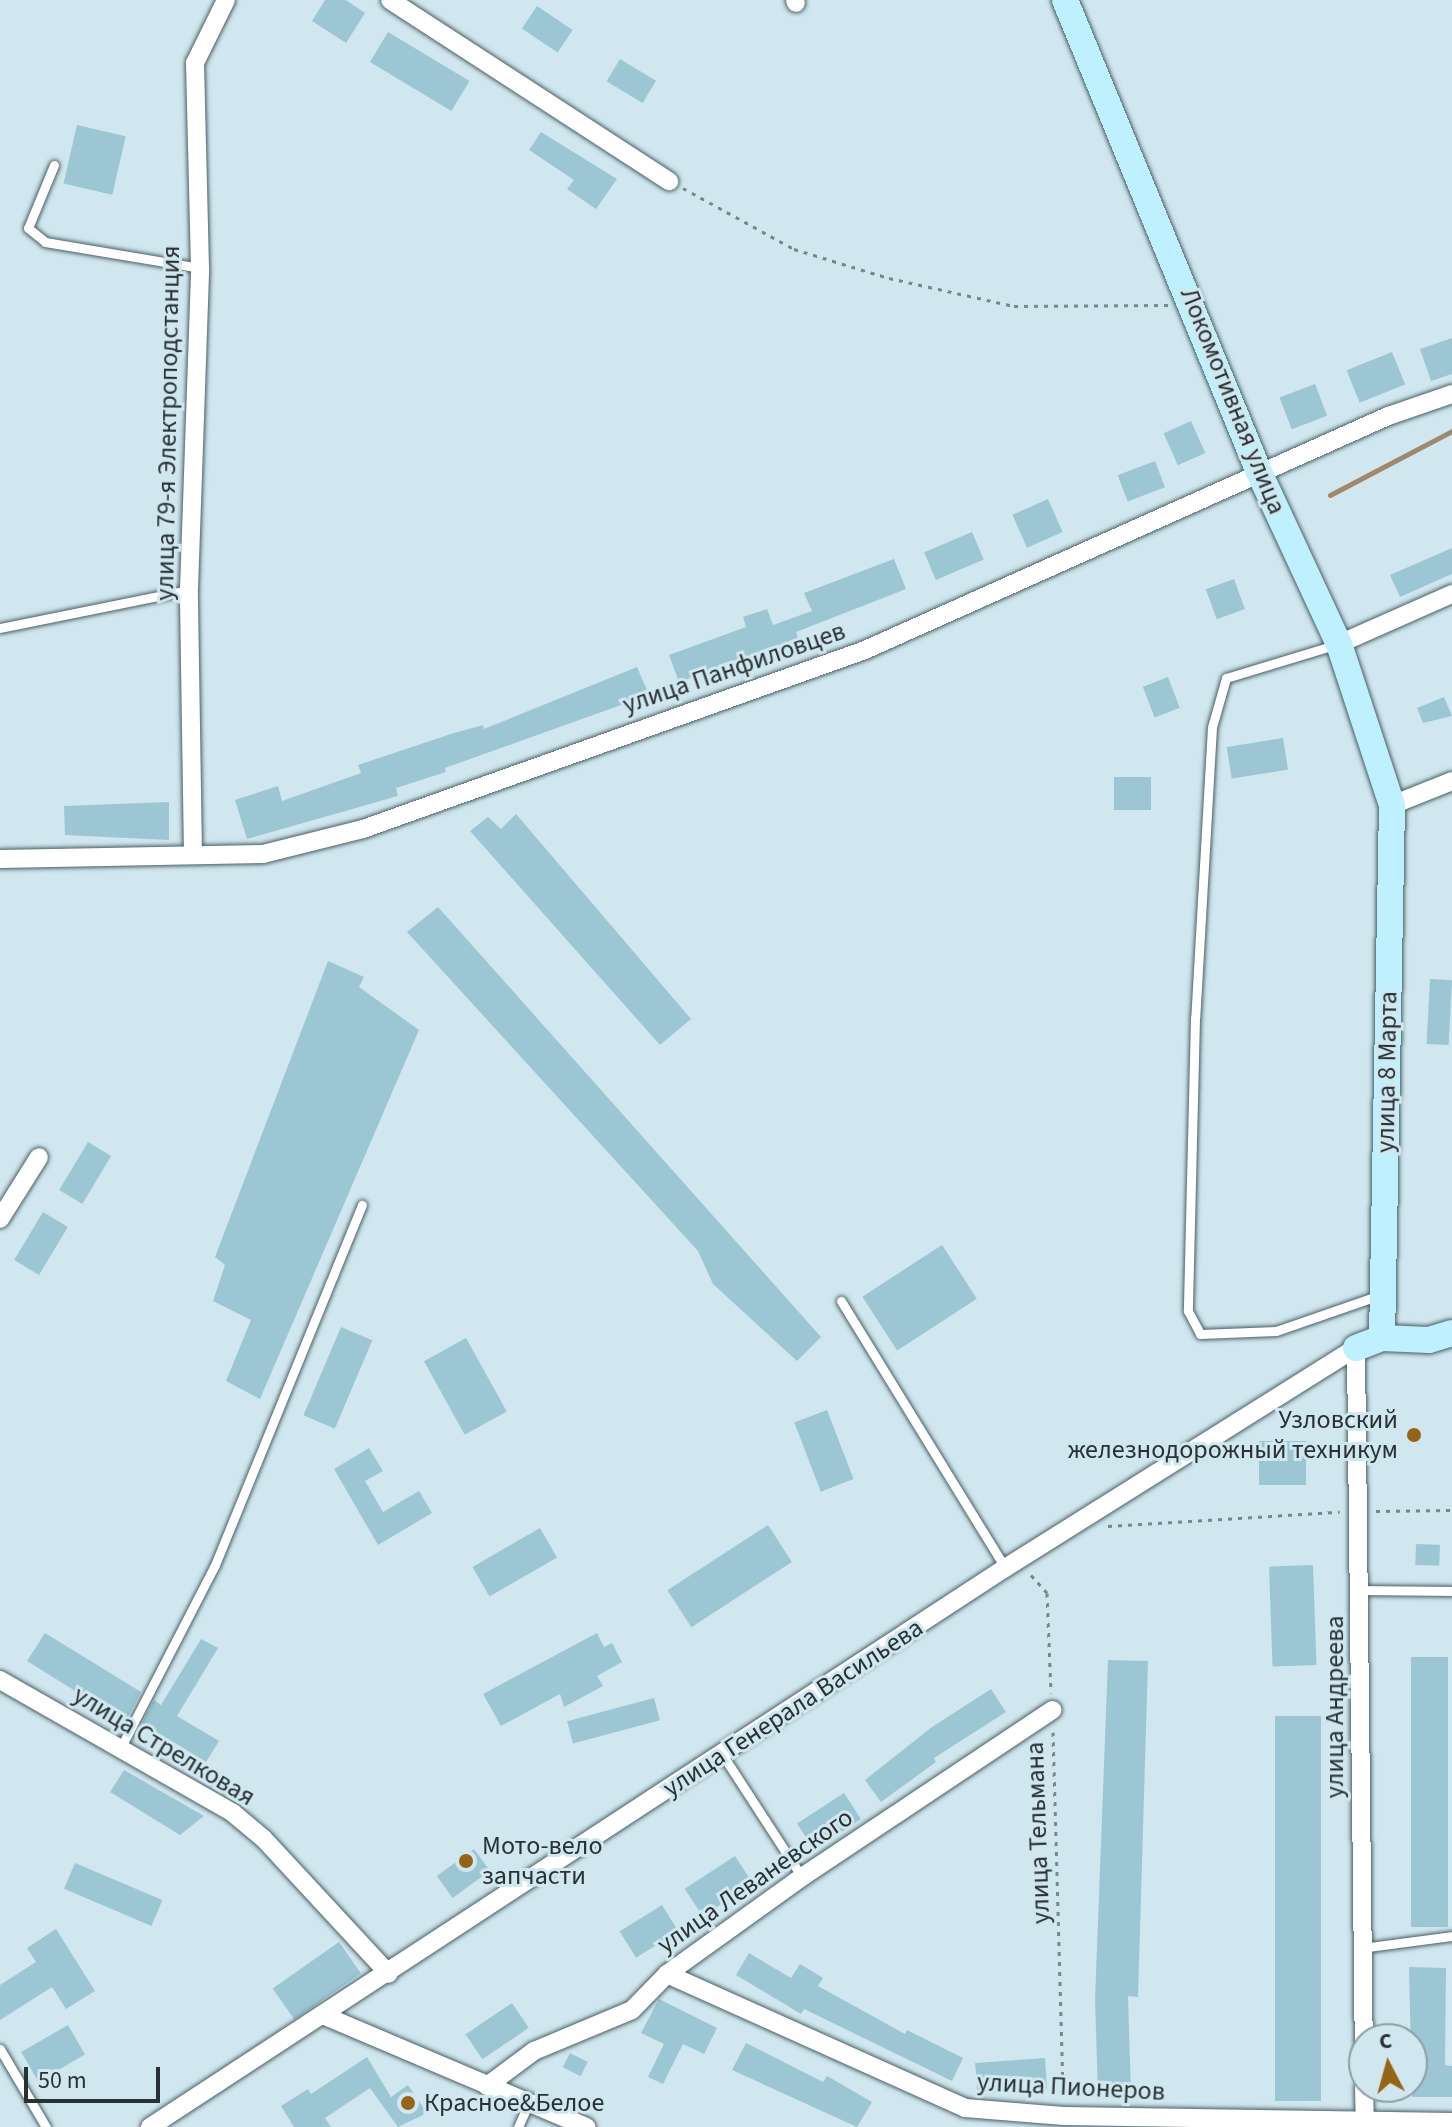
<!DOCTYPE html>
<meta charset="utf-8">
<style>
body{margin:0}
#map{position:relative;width:1452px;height:2127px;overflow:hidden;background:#d0e7ef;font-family:"Source Sans 3",sans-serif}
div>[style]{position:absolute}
.stream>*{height:5px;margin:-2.5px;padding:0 2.5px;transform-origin:2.5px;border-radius:2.5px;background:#9f886c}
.building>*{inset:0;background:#9cc6d4;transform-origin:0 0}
.path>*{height:3px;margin-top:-1.5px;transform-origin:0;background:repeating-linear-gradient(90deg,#77878c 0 4px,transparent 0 10px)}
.roads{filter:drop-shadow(0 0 2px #4a5f65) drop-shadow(0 0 2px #4a5f65)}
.lane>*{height:9px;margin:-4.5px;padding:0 4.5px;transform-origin:4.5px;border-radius:4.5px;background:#fff}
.street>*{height:18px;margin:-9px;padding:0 9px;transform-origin:9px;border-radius:9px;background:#fff}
.secondary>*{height:26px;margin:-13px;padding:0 13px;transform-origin:13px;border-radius:13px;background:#bef1fd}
.dots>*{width:22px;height:22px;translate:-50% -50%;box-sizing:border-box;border:4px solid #d0e7ef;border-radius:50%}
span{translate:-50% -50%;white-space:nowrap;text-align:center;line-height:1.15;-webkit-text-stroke:6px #d0e7ef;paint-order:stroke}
.street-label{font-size:26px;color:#283134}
.poi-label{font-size:26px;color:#283134}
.right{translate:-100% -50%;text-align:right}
.left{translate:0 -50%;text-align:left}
.north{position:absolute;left:1348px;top:2023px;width:80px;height:80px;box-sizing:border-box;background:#d0e7ef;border:2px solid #8d9ea4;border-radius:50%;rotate:354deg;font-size:22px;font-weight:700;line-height:32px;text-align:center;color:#283134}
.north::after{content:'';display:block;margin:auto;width:28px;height:36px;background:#956414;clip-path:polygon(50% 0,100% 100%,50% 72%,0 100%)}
.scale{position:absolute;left:24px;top:2067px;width:136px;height:36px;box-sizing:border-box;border:4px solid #283134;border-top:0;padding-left:10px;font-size:24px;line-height:28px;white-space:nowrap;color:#283134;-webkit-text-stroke:6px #d0e7ef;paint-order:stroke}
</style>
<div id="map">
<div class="stream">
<i style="left:1330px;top:495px;width:138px;rotate:-27.7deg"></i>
</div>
<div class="building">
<i style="clip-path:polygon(325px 0,346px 0,365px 13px,346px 43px,312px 21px)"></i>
<i style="left:537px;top:6px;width:43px;height:27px;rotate:34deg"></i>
<i style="left:388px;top:32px;width:95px;height:35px;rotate:31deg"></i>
<i style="left:620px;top:59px;width:42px;height:26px;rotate:31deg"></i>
<i style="left:77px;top:125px;width:50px;height:60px;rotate:13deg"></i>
<i style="clip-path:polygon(541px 132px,617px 179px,596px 209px,567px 189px,574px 180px,529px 150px)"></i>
<i style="clip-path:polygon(1452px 338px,1452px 374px,1431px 381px,1420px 349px)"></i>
<i style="left:1392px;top:352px;width:35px;height:49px;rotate:68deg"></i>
<i style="left:1315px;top:384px;width:34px;height:38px;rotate:69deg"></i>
<i style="left:1191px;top:421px;width:35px;height:30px;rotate:66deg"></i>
<i style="left:1155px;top:461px;width:28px;height:40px;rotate:69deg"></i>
<i style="left:1048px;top:499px;width:36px;height:39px;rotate:66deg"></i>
<i style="left:972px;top:532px;width:30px;height:52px;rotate:67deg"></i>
<i style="clip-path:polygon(1452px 548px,1452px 574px,1400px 597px,1390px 575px)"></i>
<i style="clip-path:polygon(894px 559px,906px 589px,796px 632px,798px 638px,679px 682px,669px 655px,746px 627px,743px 617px,767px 609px,773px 625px,812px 611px,804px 593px)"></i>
<i style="left:1234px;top:579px;width:32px;height:30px;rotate:70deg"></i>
<i style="clip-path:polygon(637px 667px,649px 695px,445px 768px,446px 772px,396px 788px,398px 796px,247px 839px,235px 800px,278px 786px,282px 801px,361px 773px,358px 765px,451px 734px,483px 725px,484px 729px)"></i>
<i style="left:1168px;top:677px;width:33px;height:27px;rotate:69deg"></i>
<i style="clip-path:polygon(1444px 697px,1452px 716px,1423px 723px,1417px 708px)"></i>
<i style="left:1283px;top:738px;width:32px;height:57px;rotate:81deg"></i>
<i style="left:1114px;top:777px;width:37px;height:33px"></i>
<i style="clip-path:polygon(169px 802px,169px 840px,65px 835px,64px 806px)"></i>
<i style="clip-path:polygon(516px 814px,691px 1019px,660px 1045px,470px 831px,488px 817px,501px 829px)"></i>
<i style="clip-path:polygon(438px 907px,821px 1337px,797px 1361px,713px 1284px,698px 1251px,407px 932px)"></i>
<i style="clip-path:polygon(328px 961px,364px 977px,359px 987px,419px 1030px,260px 1399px,226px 1381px,251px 1320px,213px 1301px,225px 1265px,215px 1257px)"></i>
<i style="left:1430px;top:979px;width:22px;height:65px;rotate:3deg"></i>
<i style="left:88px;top:1142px;width:27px;height:56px;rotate:31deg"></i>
<i style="left:43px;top:1212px;width:29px;height:56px;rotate:31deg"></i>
<i style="left:942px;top:1245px;width:64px;height:95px;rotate:57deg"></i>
<i style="left:341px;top:1327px;width:34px;height:96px;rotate:23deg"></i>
<i style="left:466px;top:1338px;width:84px;height:48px;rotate:61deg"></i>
<i style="left:827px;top:1410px;width:74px;height:35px;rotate:69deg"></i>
<i style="left:1259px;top:1441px;width:47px;height:44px"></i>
<i style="clip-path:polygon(369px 1448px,383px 1471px,365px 1481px,383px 1512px,419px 1491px,432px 1513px,378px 1545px,334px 1469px)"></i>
<i style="left:768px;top:1525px;width:44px;height:120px;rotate:57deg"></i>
<i style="left:540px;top:1528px;width:34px;height:78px;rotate:60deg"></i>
<i style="left:1416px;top:1544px;width:24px;height:21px;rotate:2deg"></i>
<i style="left:1313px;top:1565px;width:100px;height:44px;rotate:88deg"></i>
<i style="clip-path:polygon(45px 1633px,141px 1692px,129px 1715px,122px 1720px,27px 1661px)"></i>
<i style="clip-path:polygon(597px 1633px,604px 1647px,612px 1643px,622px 1662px,597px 1676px,603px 1686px,564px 1707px,560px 1694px,501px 1726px,483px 1694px)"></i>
<i style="clip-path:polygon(201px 1639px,218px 1648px,177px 1716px,219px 1741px,206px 1762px,142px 1723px,154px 1700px,161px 1705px)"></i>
<i style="left:1411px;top:1657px;width:37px;height:270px"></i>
<i style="clip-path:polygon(1108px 1660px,1148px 1661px,1138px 1997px,1128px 1996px,1131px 2093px,1098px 2094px,1095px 2000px)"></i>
<i style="clip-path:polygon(991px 1689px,1006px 1712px,934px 1758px,936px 1762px,881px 1802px,865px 1780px,932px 1727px)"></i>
<i style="left:654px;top:1698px;width:23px;height:90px;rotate:75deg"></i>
<i style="left:1275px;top:1716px;width:46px;height:385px"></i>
<i style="clip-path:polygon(124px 1770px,204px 1816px,180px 1835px,110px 1792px)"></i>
<i style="left:844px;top:1793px;width:31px;height:56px;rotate:57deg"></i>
<i style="left:474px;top:1849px;width:27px;height:46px;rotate:54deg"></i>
<i style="left:735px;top:1856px;width:33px;height:60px;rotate:57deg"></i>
<i style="left:75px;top:1863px;width:95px;height:28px;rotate:23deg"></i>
<i style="left:662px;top:1905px;width:31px;height:50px;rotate:58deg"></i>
<i style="clip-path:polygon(56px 1929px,95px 1991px,66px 2009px,52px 1987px,0 2020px,0 1985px,36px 1962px,27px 1948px)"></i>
<i style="left:339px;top:1942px;width:38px;height:81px;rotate:55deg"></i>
<i style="clip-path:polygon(749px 1953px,791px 1978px,800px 1964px,823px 1978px,818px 1986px,905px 2034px,907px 2030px,963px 2058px,952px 2081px,804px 2009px,801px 2014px,736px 1975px)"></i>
<i style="clip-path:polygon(1409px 1967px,1446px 1968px,1445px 2065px,1452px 2066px,1452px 2097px,1412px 2097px)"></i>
<i style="clip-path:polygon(659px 1999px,717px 2028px,704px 2054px,683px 2044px,663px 2084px,648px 2077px,664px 2044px,641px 2033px)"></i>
<i style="left:512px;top:2003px;width:30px;height:56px;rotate:56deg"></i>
<i style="left:68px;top:2025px;width:34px;height:54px;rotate:60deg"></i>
<i style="clip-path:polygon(746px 2043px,823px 2082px,827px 2076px,872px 2102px,857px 2127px,732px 2070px)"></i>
<i style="left:570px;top:2053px;width:20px;height:16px;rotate:27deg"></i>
<i style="clip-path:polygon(367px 2057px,391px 2097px,408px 2085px,427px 2113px,398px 2127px,370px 2088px,325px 2118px,331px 2127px,294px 2127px,281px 2106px,308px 2089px,311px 2094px)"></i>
<i style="left:1045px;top:2058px;width:31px;height:70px;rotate:86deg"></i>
</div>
<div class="path">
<i style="left:683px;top:188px;width:127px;rotate:28.8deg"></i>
<i style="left:794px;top:249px;width:99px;rotate:17deg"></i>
<i style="left:889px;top:278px;width:128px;rotate:12.6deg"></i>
<i style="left:1014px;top:306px;width:155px;rotate:-0.4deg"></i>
<i style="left:1376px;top:1511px;width:76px;rotate:-0.8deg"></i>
<i style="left:1108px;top:1526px;width:232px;rotate:-3.5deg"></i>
<i style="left:1031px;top:1575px;width:24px;rotate:48deg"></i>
<i style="left:1047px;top:1593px;width:100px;rotate:87.7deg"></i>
<i style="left:1053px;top:1732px;width:365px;rotate:88.4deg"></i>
</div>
<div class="roads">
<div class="lane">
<i style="left:54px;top:165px;width:68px;rotate:112.4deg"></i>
<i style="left:28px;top:228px;width:22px;rotate:39deg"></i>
<i style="left:45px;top:242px;width:157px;rotate:9.5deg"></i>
<i style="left:0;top:628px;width:193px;rotate:-11.4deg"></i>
<i style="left:1338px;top:644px;width:117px;rotate:163.1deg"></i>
<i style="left:1226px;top:678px;width:51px;rotate:105.9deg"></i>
<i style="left:1212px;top:727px;width:291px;rotate:93.3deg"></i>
<i style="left:1195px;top:1018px;width:293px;rotate:91.4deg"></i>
<i style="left:1188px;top:1311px;width:26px;rotate:62deg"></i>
<i style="left:1200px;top:1334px;width:76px;rotate:-2.3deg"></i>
<i style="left:1276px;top:1331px;width:110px;rotate:-19.1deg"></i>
<i style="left:841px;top:1301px;width:313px;rotate:58.4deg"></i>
<i style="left:1360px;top:1590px;width:92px;rotate:0.6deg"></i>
<i style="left:120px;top:1749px;width:207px;rotate:-62.7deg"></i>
<i style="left:215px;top:1565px;width:389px;rotate:-67.8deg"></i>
<i style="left:722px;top:1754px;width:147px;rotate:57deg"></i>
<i style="left:1361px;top:1948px;width:92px;rotate:-7.5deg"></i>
<i style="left:0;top:2049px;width:91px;rotate:59.5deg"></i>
<i style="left:518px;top:2127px;width:24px;rotate:-66deg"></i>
</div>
<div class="street">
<i style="left:390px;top:0;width:333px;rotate:33deg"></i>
<i style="left:795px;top:0;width:3px;rotate:72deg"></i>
<i style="left:1339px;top:644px;width:124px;rotate:-23.9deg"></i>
<i style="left:1392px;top:805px;width:65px;rotate:-21.8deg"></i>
<i style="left:193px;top:855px;width:266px;rotate:-90.9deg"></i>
<i style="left:189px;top:589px;width:321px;rotate:-88deg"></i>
<i style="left:200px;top:268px;width:205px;rotate:-91.4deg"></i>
<i style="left:195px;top:63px;width:70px;rotate:-63.8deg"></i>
<i style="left:0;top:859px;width:263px;rotate:-1.1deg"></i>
<i style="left:263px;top:854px;width:103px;rotate:-14deg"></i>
<i style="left:363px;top:829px;width:533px;rotate:-19.62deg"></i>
<i style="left:865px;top:650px;width:573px;rotate:-24.1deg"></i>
<i style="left:1388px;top:416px;width:68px;rotate:-19deg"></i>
<i style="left:0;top:1219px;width:73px;rotate:-57.8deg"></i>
<i style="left:1356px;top:1348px;width:719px;rotate:89.36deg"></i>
<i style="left:0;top:1680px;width:268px;rotate:29.7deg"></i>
<i style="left:233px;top:1813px;width:39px;rotate:40deg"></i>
<i style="left:263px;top:1838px;width:185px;rotate:47.2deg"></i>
<i style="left:667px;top:1974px;width:327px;rotate:24.2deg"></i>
<i style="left:965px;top:2108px;width:99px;rotate:4.6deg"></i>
<i style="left:1064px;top:2116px;width:388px;rotate:0.9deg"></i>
<i style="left:325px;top:2016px;width:284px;rotate:23deg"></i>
<i style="left:487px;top:2086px;width:59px;rotate:-36.7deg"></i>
<i style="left:534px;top:2051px;width:106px;rotate:-22.7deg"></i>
<i style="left:632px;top:2010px;width:50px;rotate:-45.8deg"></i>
<i style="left:667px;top:1974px;width:166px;rotate:-35.7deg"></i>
<i style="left:802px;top:1877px;width:301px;rotate:-33.7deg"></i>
<i style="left:1364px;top:2087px;width:40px;rotate:88.6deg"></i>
<i style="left:150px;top:2127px;width:1022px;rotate:-33.18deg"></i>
<i style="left:1005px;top:1568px;width:414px;rotate:-32.1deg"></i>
</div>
<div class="secondary">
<i style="left:1065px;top:0;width:510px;rotate:67.66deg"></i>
<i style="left:1259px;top:472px;width:190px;rotate:65.1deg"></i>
<i style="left:1339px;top:644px;width:169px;rotate:71.8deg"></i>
<i style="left:1392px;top:805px;width:533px;rotate:91.07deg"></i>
<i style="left:1356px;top:1348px;width:28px;rotate:-21deg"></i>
<i style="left:1382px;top:1338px;width:47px;rotate:2.4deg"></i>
<i style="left:1429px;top:1340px;width:24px;rotate:-17deg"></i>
</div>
</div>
<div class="dots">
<i style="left:1414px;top:1435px;background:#956414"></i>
<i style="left:466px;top:1861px;background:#956414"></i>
<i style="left:408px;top:2103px;background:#956414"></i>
</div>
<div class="street-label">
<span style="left:1233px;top:401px;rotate:68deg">Локомотивная улица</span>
<span style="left:168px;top:423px;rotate:-89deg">улица 79-я Электроподстанция</span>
<span style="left:734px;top:668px;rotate:-19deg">улица Панфиловцев</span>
<span style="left:1387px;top:1072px;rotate:-89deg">улица 8 Марта</span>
<span style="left:1335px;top:1707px;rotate:-90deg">улица Андреева</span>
<span style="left:793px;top:1708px;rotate:-33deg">улица Генерала Васильева</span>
<span style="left:164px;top:1746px;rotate:31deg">улица Стрелковая</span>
<span style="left:1038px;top:1833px;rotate:-92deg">улица Тельмана</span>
<span style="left:755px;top:1881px;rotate:-35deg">улица Леваневского</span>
<span style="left:1071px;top:2087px;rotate:3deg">улица Пионеров</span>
</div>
<div class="poi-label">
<span class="right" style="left:1398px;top:1435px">Узловский<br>железнодорожный техникум</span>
<span class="left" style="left:482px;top:1861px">Мото-вело<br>запчасти</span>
<span class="left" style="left:424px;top:2103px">Красное&amp;Белое</span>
</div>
<div class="north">С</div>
<div class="scale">50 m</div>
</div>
